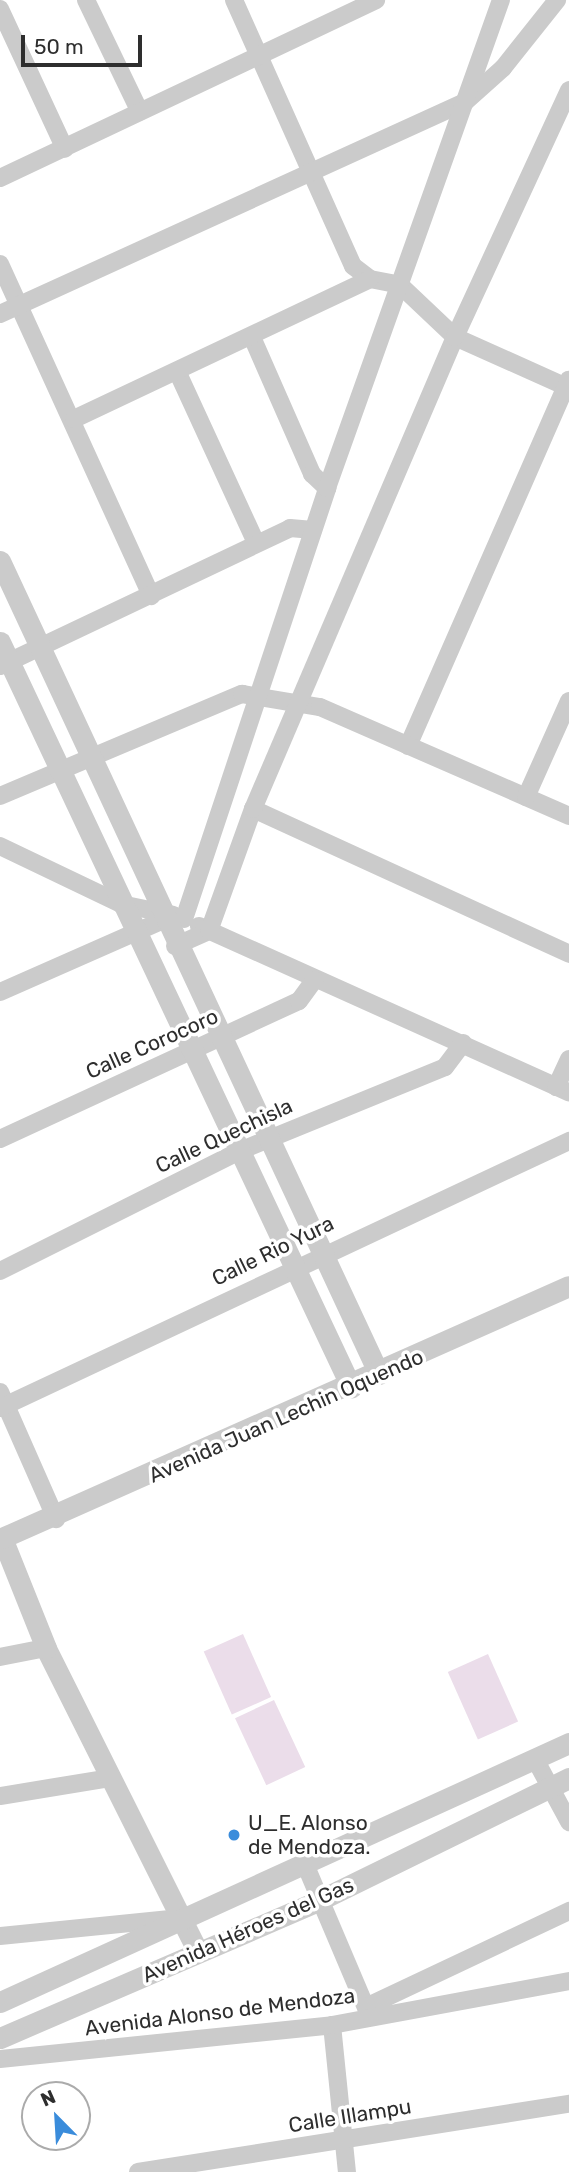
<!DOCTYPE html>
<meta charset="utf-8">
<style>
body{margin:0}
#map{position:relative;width:569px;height:2172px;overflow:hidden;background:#fff;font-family:Rubik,sans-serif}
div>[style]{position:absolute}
.green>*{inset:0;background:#ebddea;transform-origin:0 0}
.minor>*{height:18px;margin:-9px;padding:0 9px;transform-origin:9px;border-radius:9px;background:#cbcbcb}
.tertiary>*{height:21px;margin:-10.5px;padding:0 10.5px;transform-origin:10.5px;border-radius:10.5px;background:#cbcbcb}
.dots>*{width:19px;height:19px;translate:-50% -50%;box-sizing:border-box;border:4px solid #fff;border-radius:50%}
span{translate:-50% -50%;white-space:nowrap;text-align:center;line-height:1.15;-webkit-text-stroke:7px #fff;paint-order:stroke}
.street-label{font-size:21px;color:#2e2e2e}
.poi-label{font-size:21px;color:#2e2e2e}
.left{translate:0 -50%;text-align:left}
.north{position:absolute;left:21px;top:2081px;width:70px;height:70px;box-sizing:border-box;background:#fff;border:2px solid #ababab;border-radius:50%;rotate:336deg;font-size:19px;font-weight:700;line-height:28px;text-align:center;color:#2e2e2e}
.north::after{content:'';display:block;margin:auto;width:24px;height:32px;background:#3a8cdb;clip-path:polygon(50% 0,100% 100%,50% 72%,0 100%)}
.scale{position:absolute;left:21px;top:35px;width:121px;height:32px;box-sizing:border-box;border:4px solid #2e2e2e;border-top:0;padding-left:9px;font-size:21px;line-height:24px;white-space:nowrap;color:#2e2e2e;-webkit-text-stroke:5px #fff;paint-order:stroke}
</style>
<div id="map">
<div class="green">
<i style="left:243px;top:1634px;width:69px;height:43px;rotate:66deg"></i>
<i style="left:488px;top:1654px;width:74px;height:44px;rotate:66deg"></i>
<i style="left:274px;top:1700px;width:74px;height:43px;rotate:65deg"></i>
</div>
<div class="minor">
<i style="left:86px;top:0;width:124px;rotate:64.3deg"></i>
<i style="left:234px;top:0;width:291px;rotate:65.9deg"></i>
<i style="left:353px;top:266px;width:21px;rotate:37deg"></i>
<i style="left:370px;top:279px;width:31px;rotate:11deg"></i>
<i style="left:400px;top:285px;width:76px;rotate:43.4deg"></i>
<i style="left:455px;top:337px;width:125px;rotate:24.1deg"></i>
<i style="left:0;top:9px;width:154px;rotate:65.1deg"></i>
<i style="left:0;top:178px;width:416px;rotate:-25.3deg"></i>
<i style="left:0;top:264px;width:365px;rotate:65.5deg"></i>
<i style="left:0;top:314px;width:511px;rotate:-24.51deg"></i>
<i style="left:465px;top:102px;width:51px;rotate:-41.8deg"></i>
<i style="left:503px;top:68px;width:87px;rotate:-51.5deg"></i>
<i style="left:252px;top:337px;width:150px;rotate:66.3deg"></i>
<i style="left:312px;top:474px;width:21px;rotate:43deg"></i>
<i style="left:177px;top:371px;width:189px;rotate:65.3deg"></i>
<i style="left:74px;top:419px;width:327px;rotate:-25.3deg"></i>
<i style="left:0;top:666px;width:321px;rotate:-25.4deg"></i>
<i style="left:290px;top:528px;width:23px;rotate:5deg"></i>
<i style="left:408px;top:746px;width:400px;rotate:-66.3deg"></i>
<i style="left:0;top:796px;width:263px;rotate:-22.9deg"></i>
<i style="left:242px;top:694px;width:79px;rotate:9.5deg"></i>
<i style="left:320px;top:707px;width:272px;rotate:23.6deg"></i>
<i style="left:526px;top:797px;width:105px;rotate:-65.9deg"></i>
<i style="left:253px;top:809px;width:348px;rotate:24.6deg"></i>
<i style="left:0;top:846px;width:134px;rotate:25.6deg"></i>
<i style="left:121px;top:904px;width:53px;rotate:11.9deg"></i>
<i style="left:184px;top:919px;width:454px;rotate:-71.6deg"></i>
<i style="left:327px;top:488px;width:518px;rotate:-70.38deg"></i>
<i style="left:199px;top:926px;width:406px;rotate:24.2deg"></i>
<i style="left:175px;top:946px;width:37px;rotate:-24deg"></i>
<i style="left:209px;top:931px;width:130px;rotate:-70.2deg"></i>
<i style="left:253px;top:809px;width:513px;rotate:-66.83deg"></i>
<i style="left:455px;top:337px;width:272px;rotate:-65.2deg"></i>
<i style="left:0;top:992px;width:178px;rotate:-23.8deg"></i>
<i style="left:556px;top:1087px;width:31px;rotate:-65deg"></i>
<i style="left:0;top:1139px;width:329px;rotate:-24.8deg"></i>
<i style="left:299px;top:1001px;width:26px;rotate:-54deg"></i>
<i style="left:0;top:1271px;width:271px;rotate:-26.6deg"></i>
<i style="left:242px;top:1150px;width:219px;rotate:-22.2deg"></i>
<i style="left:445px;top:1067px;width:30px;rotate:-53deg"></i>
<i style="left:0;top:1392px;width:139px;rotate:66.2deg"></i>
<i style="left:0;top:1408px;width:629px;rotate:-25.14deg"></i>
<i style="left:0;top:1657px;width:47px;rotate:-11.1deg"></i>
<i style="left:535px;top:1759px;width:72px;rotate:61.6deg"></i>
<i style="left:0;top:1796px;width:111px;rotate:-9.3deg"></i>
<i style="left:305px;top:1864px;width:164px;rotate:67deg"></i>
<i style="left:0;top:1936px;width:181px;rotate:-5.7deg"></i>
<i style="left:366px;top:2007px;width:225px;rotate:-25.3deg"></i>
<i style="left:332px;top:2025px;width:148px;rotate:84.2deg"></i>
<i style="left:0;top:2059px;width:334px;rotate:-5.8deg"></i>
<i style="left:332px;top:2025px;width:241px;rotate:-10.5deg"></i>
<i style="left:138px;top:2172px;width:436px;rotate:-9deg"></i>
</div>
<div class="tertiary">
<i style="left:0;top:561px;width:897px;rotate:65.01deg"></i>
<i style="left:0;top:642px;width:824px;rotate:64.77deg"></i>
<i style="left:198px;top:1952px;width:340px;rotate:-116.6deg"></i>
<i style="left:46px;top:1648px;width:118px;rotate:-111.8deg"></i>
<i style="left:2px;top:1538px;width:620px;rotate:-23.96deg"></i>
<i style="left:0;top:2002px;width:625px;rotate:-24.47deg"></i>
<i style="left:0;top:2038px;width:351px;rotate:-23.3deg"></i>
<i style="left:322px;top:1899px;width:275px;rotate:-26.1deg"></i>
</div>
<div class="dots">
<i style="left:234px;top:1835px;background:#3a8cdb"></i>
</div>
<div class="street-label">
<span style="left:152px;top:1044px;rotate:-24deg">Calle Corocoro</span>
<span style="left:224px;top:1136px;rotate:-25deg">Calle Quechisla</span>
<span style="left:273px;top:1251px;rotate:-26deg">Calle Rio Yura</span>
<span style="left:286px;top:1416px;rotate:-24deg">Avenida Juan Lechin Oquendo</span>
<span style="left:248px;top:1930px;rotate:-24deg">Avenida Héroes del Gas</span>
<span style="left:220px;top:2012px;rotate:-7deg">Avenida Alonso de Mendoza</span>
<span style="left:350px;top:2116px;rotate:-9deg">Calle Illampu</span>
</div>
<div class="poi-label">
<span class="left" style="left:248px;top:1835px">U_E. Alonso<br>de Mendoza.</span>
</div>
<div class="north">N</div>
<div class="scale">50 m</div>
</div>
